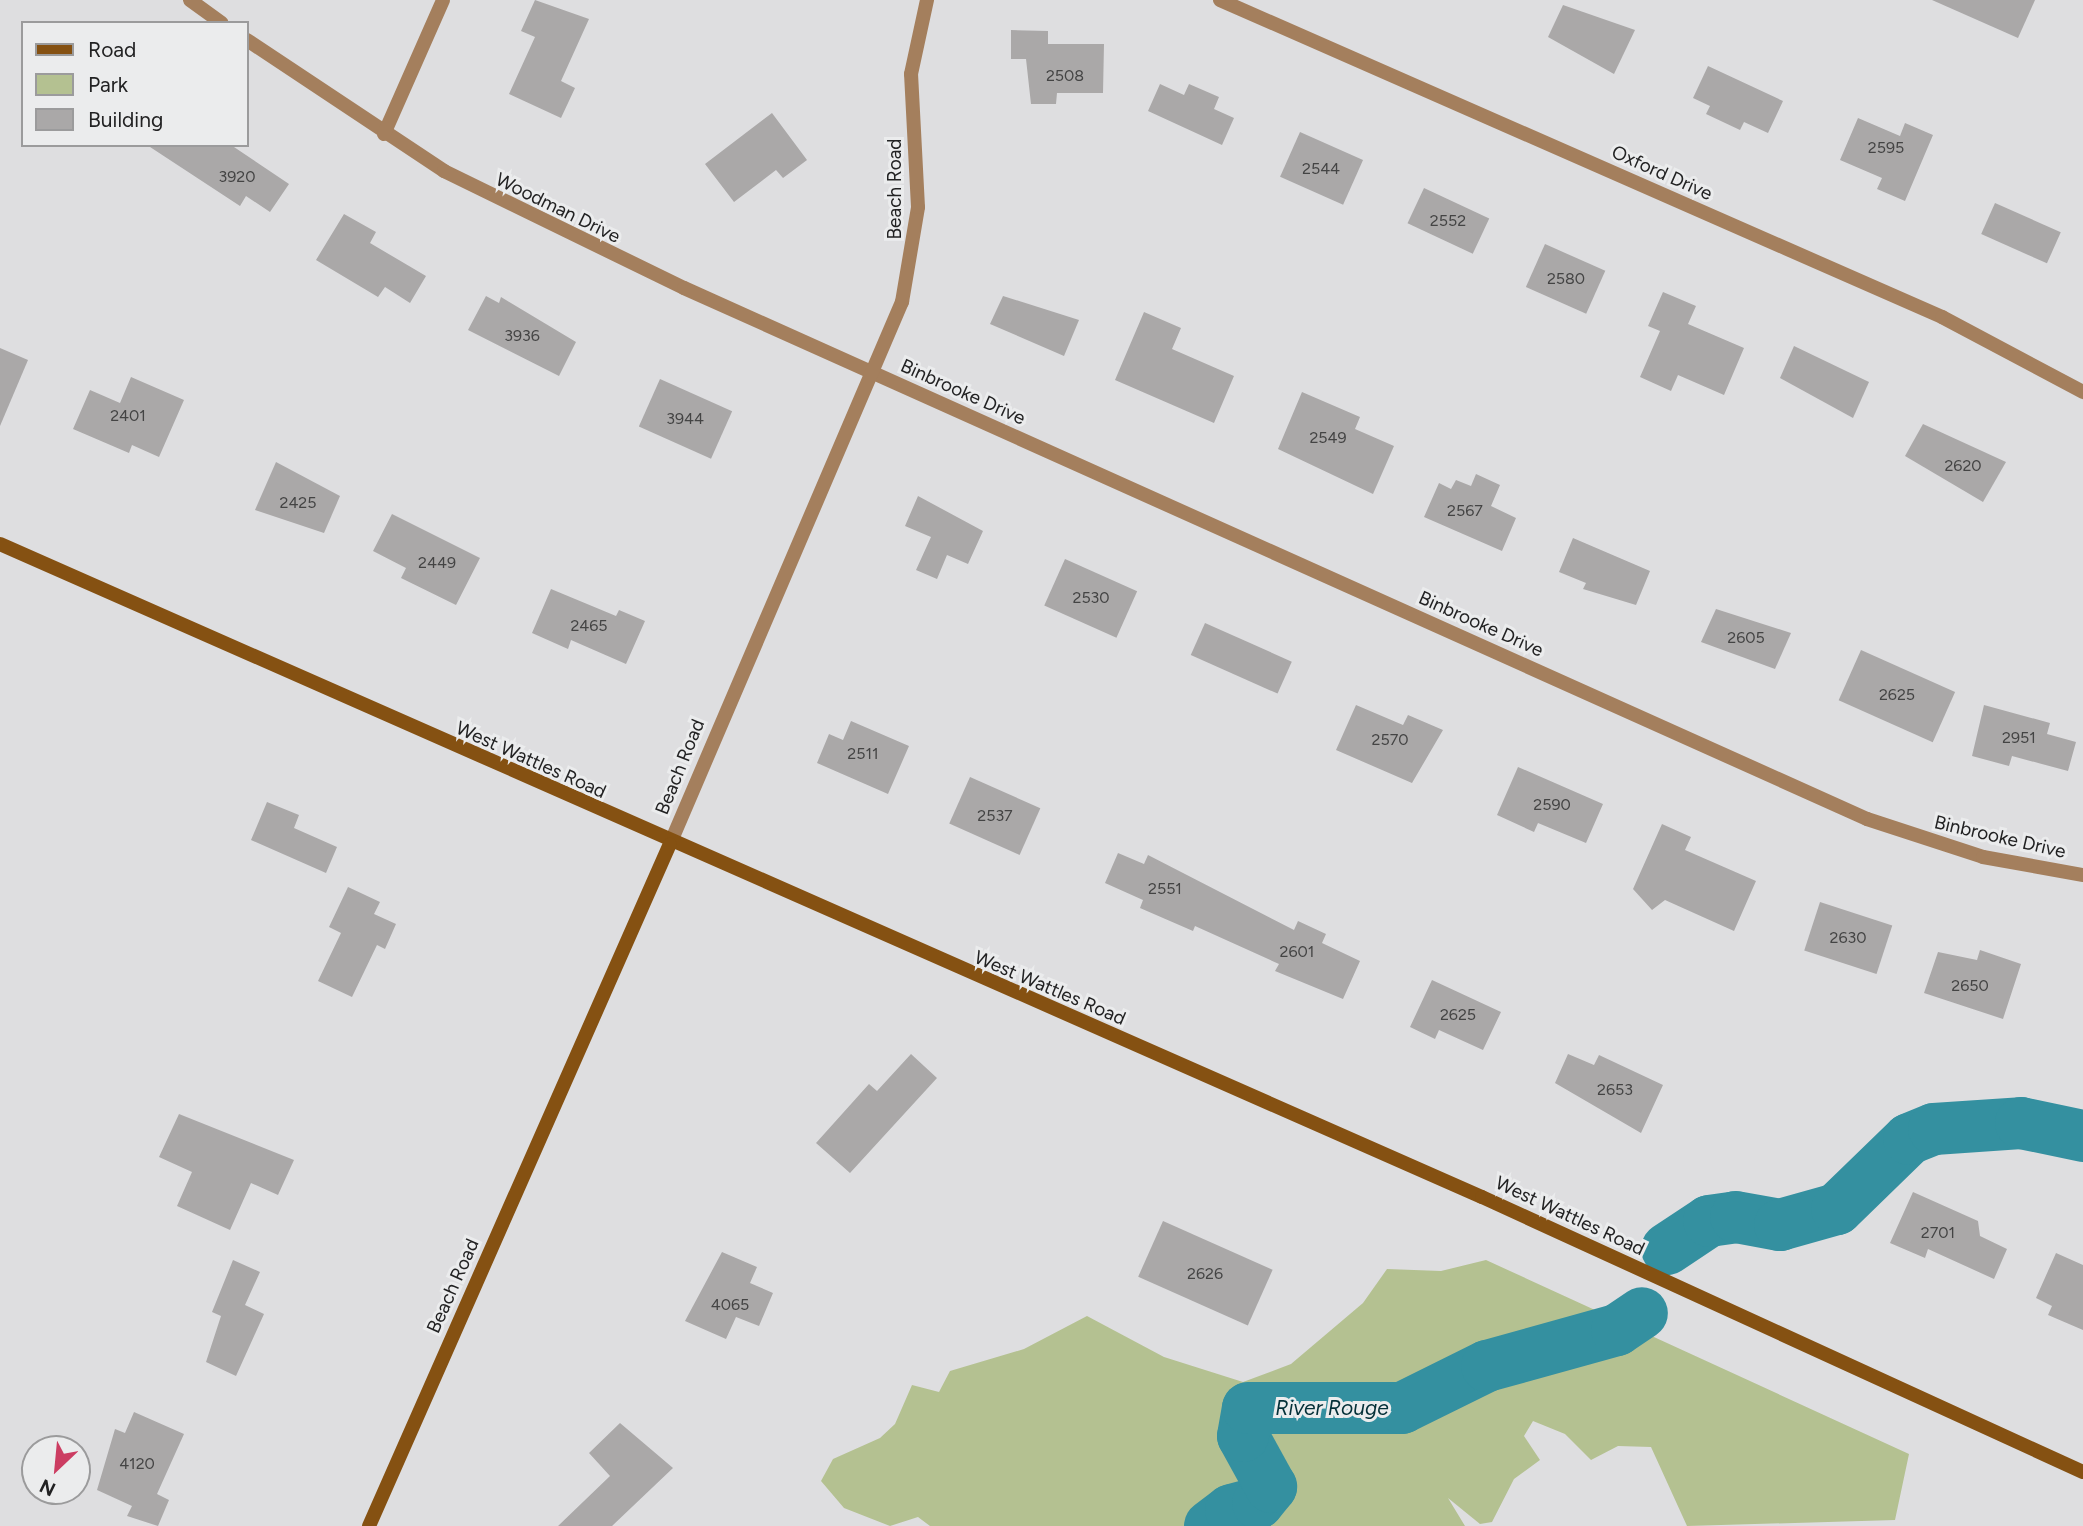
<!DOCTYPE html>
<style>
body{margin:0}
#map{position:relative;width:2083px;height:1526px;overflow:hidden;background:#dedee0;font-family:Figtree,sans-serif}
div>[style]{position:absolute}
.green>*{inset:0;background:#b4c191}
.river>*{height:52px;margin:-26px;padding:0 26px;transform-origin:26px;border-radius:26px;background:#3490a0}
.building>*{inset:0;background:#aaa8a8;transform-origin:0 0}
.street>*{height:14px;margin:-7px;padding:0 7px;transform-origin:7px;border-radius:7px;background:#a47f5d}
.secondary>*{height:14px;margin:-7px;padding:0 7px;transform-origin:7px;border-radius:7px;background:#855112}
span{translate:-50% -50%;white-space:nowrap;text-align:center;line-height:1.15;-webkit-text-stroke:6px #ebeced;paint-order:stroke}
.number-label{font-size:16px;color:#444}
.number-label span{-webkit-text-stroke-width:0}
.street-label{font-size:19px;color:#222223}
.water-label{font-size:21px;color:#043038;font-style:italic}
.legend{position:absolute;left:21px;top:21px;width:228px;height:126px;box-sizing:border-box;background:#ebeced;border:2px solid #9b9b9c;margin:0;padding:9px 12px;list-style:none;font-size:21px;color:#222223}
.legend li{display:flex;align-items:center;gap:14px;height:35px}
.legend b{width:35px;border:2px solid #9b9b9c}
.north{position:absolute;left:21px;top:1435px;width:70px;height:70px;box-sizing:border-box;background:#ebeced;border:2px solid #9b9b9c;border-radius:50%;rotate:206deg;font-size:19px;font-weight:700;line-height:28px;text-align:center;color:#222223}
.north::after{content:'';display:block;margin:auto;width:24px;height:32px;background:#cc3d62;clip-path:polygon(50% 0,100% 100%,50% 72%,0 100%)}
</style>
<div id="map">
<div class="green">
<i style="clip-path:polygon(1486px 1260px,1909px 1454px,1895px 1520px,1687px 1526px,1651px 1447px,1618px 1446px,1591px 1460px,1565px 1434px,1533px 1421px,1524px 1436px,1540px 1460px,1514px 1479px,1492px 1522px,1480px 1524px,1448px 1498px,1465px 1526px,930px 1526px,918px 1517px,890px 1526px,844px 1508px,821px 1481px,833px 1459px,880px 1438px,895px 1424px,912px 1385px,939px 1392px,950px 1371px,1024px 1349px,1087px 1316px,1164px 1357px,1243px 1382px,1291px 1364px,1363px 1303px,1387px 1269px,1441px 1271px)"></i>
</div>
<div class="river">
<i style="left:1667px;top:1249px;width:50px;rotate:-33.7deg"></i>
<i style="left:1709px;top:1221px;width:27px;rotate:-8deg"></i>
<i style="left:1736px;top:1217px;width:45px;rotate:10.3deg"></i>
<i style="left:1780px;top:1225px;width:59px;rotate:-15.7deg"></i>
<i style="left:1837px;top:1209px;width:100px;rotate:-44.2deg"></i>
<i style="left:1909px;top:1139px;width:27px;rotate:-22deg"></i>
<i style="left:1934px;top:1129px;width:87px;rotate:-3.9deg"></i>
<i style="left:2021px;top:1123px;width:63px;rotate:11.8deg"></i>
<i style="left:1210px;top:1526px;width:26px;rotate:-37deg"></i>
<i style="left:1231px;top:1510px;width:28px;rotate:-15deg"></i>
<i style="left:1258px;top:1503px;width:21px;rotate:-51deg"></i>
<i style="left:1271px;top:1487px;width:58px;rotate:-118.8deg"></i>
<i style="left:1243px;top:1436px;width:28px;rotate:-80deg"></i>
<i style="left:1248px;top:1408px;width:154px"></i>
<i style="left:1402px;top:1408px;width:95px;rotate:-26.3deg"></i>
<i style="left:1487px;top:1366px;width:135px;rotate:-15.5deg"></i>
<i style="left:1617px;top:1330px;width:30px;rotate:-34deg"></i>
</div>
<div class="building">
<i style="clip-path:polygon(535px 0,589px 19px,561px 81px,575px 88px,561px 118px,509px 94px,535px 37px,521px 31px)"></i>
<i style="clip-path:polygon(1932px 0,2035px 0,2018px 38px)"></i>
<i style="clip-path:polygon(1563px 5px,1635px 30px,1614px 74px,1548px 37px)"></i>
<i style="clip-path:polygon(1011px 30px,1048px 31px,1048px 44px,1104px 44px,1103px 93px,1057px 93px,1056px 104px,1031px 104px,1026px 59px,1011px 59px)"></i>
<i style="clip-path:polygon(1708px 66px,1783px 101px,1768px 133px,1744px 122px,1740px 130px,1706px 114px,1710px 106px,1693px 98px)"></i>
<i style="clip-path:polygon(1160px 84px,1184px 95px,1189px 84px,1219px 97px,1214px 109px,1234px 118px,1222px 145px,1148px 111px)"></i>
<i style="clip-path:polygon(772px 113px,807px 160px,783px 178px,776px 170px,734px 202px,705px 164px)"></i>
<i style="clip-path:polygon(1858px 118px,1900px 136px,1905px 123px,1933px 135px,1905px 201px,1877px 189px,1882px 178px,1840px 160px)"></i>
<i style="left:1300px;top:132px;width:69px;height:49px;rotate:24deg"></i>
<i style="clip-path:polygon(147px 145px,231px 145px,289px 184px,270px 212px,246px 196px,240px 206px)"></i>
<i style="left:1424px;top:188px;width:72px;height:39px;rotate:25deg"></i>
<i style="left:1995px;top:203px;width:72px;height:34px;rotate:24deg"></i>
<i style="clip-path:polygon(344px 214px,376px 232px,370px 243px,426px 276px,410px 303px,385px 287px,378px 297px,316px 260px)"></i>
<i style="left:1545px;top:244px;width:66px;height:47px;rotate:24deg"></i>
<i style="clip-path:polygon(1663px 292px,1696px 306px,1688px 324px,1744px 348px,1724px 395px,1678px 375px,1671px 391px,1640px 377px,1660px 331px,1648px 326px)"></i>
<i style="clip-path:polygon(486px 296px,499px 303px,501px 297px,576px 342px,559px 376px,468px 330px)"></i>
<i style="clip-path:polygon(1003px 296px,1079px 320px,1064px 356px,990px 324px)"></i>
<i style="clip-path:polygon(1144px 312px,1181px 328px,1172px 349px,1234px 376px,1214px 423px,1115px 380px)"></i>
<i style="clip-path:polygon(1794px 346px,1869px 382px,1853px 418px,1780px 378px)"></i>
<i style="clip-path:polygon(0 348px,28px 360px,0 426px)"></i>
<i style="clip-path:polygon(131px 377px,184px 400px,159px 457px,132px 445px,129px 453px,73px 429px,90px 390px,120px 403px)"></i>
<i style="left:660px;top:379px;width:79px;height:52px;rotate:24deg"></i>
<i style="clip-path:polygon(1302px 392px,1360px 417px,1355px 429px,1394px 446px,1373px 494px,1278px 449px)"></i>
<i style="clip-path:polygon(1923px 424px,2006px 462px,1983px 502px,1905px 456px)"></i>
<i style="clip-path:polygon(276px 462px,340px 496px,324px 533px,255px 510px)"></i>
<i style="clip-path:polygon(1476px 474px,1500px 485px,1491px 506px,1516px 518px,1502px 551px,1424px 517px,1439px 483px,1451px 489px,1456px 480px,1471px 486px)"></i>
<i style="clip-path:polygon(918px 496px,983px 531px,968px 564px,947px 555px,937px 579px,916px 570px,931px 537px,905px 526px)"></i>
<i style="clip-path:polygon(392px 514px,480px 558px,456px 605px,401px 578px,406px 568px,373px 551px)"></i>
<i style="clip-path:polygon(1573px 538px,1650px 571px,1636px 605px,1583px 589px,1586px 583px,1559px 572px)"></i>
<i style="left:1065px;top:559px;width:79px;height:51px;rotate:24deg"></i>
<i style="clip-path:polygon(551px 589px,616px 616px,619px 610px,645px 621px,626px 664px,571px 640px,568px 649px,532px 633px)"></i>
<i style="clip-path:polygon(1716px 609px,1791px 633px,1775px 669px,1701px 642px)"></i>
<i style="left:1205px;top:623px;width:95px;height:35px;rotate:24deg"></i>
<i style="left:1861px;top:650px;width:103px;height:55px;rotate:24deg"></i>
<i style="clip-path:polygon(1356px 705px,1403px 725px,1408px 715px,1443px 730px,1412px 783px,1336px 750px)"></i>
<i style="clip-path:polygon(1984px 705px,2050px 723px,2047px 734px,2076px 742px,2068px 771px,2012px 756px,2009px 766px,1972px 756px)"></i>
<i style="clip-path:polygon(851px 721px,909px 746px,888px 794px,817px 763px,829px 734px,843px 740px)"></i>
<i style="clip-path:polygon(1518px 767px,1603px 804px,1586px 843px,1538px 823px,1534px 832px,1497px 815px)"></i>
<i style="left:970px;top:777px;width:77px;height:51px;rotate:24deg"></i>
<i style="clip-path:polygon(267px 802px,299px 815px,294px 828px,337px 847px,326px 873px,251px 840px)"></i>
<i style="clip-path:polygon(1662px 824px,1691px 837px,1685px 850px,1756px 881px,1734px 931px,1665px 900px,1652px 910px,1633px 889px)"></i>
<i style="clip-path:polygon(1118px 853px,1144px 864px,1148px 855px,1294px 930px,1298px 921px,1326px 934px,1322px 943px,1360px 961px,1343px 999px,1275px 971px,1279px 964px,1195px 926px,1193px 931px,1140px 908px,1143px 900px,1105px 883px)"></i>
<i style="clip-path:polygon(348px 887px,380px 902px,374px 914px,396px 924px,385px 949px,377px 945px,352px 997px,318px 981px,341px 933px,329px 927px)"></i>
<i style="left:1820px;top:902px;width:76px;height:51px;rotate:18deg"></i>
<i style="clip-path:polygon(1980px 950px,2021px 964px,2003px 1019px,1924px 993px,1938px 952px,1977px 960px)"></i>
<i style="clip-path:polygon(1432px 980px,1501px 1012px,1483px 1050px,1439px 1030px,1435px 1039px,1410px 1027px)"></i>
<i style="clip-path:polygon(911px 1054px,937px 1078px,850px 1173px,816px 1143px,869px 1084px,877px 1091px)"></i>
<i style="clip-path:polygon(1568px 1054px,1594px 1065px,1599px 1055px,1663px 1085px,1641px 1133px,1555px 1083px)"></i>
<i style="clip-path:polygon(179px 1114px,294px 1160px,278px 1195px,251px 1183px,230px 1230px,177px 1206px,192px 1172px,159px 1157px)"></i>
<i style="clip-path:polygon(1913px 1192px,1978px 1221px,1980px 1236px,2007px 1249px,1994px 1279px,1928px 1249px,1925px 1258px,1890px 1243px)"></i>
<i style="left:1163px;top:1221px;width:120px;height:61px;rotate:24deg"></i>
<i style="clip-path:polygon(722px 1252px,757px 1267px,750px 1283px,773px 1293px,759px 1326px,736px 1317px,726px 1339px,685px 1321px)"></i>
<i style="clip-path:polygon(2056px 1253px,2083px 1265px,2083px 1330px,2048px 1315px,2052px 1306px,2036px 1298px)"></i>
<i style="clip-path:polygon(233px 1260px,260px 1272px,245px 1305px,264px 1314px,236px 1376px,206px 1362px,221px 1316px,212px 1312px)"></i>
<i style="clip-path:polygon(134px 1412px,184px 1434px,157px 1494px,169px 1500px,158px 1526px,127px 1516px,132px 1506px,97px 1490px,115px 1429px,125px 1433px)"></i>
<i style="clip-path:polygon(620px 1423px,673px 1468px,612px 1526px,558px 1526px,610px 1476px,589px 1453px)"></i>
</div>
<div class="street">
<i style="left:190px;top:0;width:39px;rotate:36deg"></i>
<i style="left:1220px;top:0;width:789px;rotate:23.7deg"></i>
<i style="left:1942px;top:317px;width:160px;rotate:28deg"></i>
<i style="left:247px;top:40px;width:237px;rotate:33.6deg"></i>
<i style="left:444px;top:171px;width:267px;rotate:26deg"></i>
<i style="left:684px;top:288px;width:1297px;rotate:24.17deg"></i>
<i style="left:1867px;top:819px;width:122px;rotate:18.1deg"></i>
<i style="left:1983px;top:857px;width:102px;rotate:10.2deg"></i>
<i style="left:384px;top:134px;width:146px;rotate:-66.2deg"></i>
<i style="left:670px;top:844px;width:590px;rotate:-66.83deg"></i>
<i style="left:902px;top:302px;width:96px;rotate:-80.4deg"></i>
<i style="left:918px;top:207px;width:133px;rotate:-93deg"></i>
<i style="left:911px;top:74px;width:76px;rotate:-77.8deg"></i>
</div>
<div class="secondary">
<i style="left:0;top:544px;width:1619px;rotate:23.78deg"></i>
<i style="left:1482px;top:1197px;width:661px;rotate:24.59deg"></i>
<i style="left:369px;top:1526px;width:745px;rotate:-66.19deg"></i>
</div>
<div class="number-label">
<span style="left:1065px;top:76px">2508</span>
<span style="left:1886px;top:148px">2595</span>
<span style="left:1321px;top:169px">2544</span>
<span style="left:237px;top:177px">3920</span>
<span style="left:1448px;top:221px">2552</span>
<span style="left:1566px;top:279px">2580</span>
<span style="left:522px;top:336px">3936</span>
<span style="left:128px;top:416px">2401</span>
<span style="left:685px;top:419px">3944</span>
<span style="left:1328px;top:438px">2549</span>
<span style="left:1963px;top:466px">2620</span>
<span style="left:298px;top:503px">2425</span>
<span style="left:1465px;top:511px">2567</span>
<span style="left:437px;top:563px">2449</span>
<span style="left:1091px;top:598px">2530</span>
<span style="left:589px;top:626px">2465</span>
<span style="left:1746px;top:638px">2605</span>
<span style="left:1897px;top:695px">2625</span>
<span style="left:2019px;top:738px">2951</span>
<span style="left:1390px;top:740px">2570</span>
<span style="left:863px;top:754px">2511</span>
<span style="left:1552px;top:805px">2590</span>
<span style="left:995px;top:816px">2537</span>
<span style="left:1165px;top:889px">2551</span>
<span style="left:1848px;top:938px">2630</span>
<span style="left:1297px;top:952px">2601</span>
<span style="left:1970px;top:986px">2650</span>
<span style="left:1458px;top:1015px">2625</span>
<span style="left:1615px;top:1090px">2653</span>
<span style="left:1938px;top:1233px">2701</span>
<span style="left:1205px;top:1274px">2626</span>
<span style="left:730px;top:1305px">4065</span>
<span style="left:137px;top:1464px">4120</span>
</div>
<div class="street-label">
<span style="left:1662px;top:173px;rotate:24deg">Oxford Drive</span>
<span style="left:895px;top:189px;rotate:-90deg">Beach Road</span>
<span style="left:558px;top:208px;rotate:26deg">Woodman Drive</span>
<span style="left:963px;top:392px;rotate:24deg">Binbrooke Drive</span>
<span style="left:1481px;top:624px;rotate:24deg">Binbrooke Drive</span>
<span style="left:531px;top:760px;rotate:24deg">West Wattles Road</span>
<span style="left:680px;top:767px;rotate:-68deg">Beach Road</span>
<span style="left:2000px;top:837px;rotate:13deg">Binbrooke Drive</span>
<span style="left:1050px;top:988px;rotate:23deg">West Wattles Road</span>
<span style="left:1570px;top:1216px;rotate:25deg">West Wattles Road</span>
<span style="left:453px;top:1286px;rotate:-66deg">Beach Road</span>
</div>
<div class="water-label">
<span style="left:1332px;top:1408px">River Rouge</span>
</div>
<ul class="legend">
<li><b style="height:9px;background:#855112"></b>Road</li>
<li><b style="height:19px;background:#b4c191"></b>Park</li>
<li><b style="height:19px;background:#aaa8a8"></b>Building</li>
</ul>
<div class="north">N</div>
</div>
